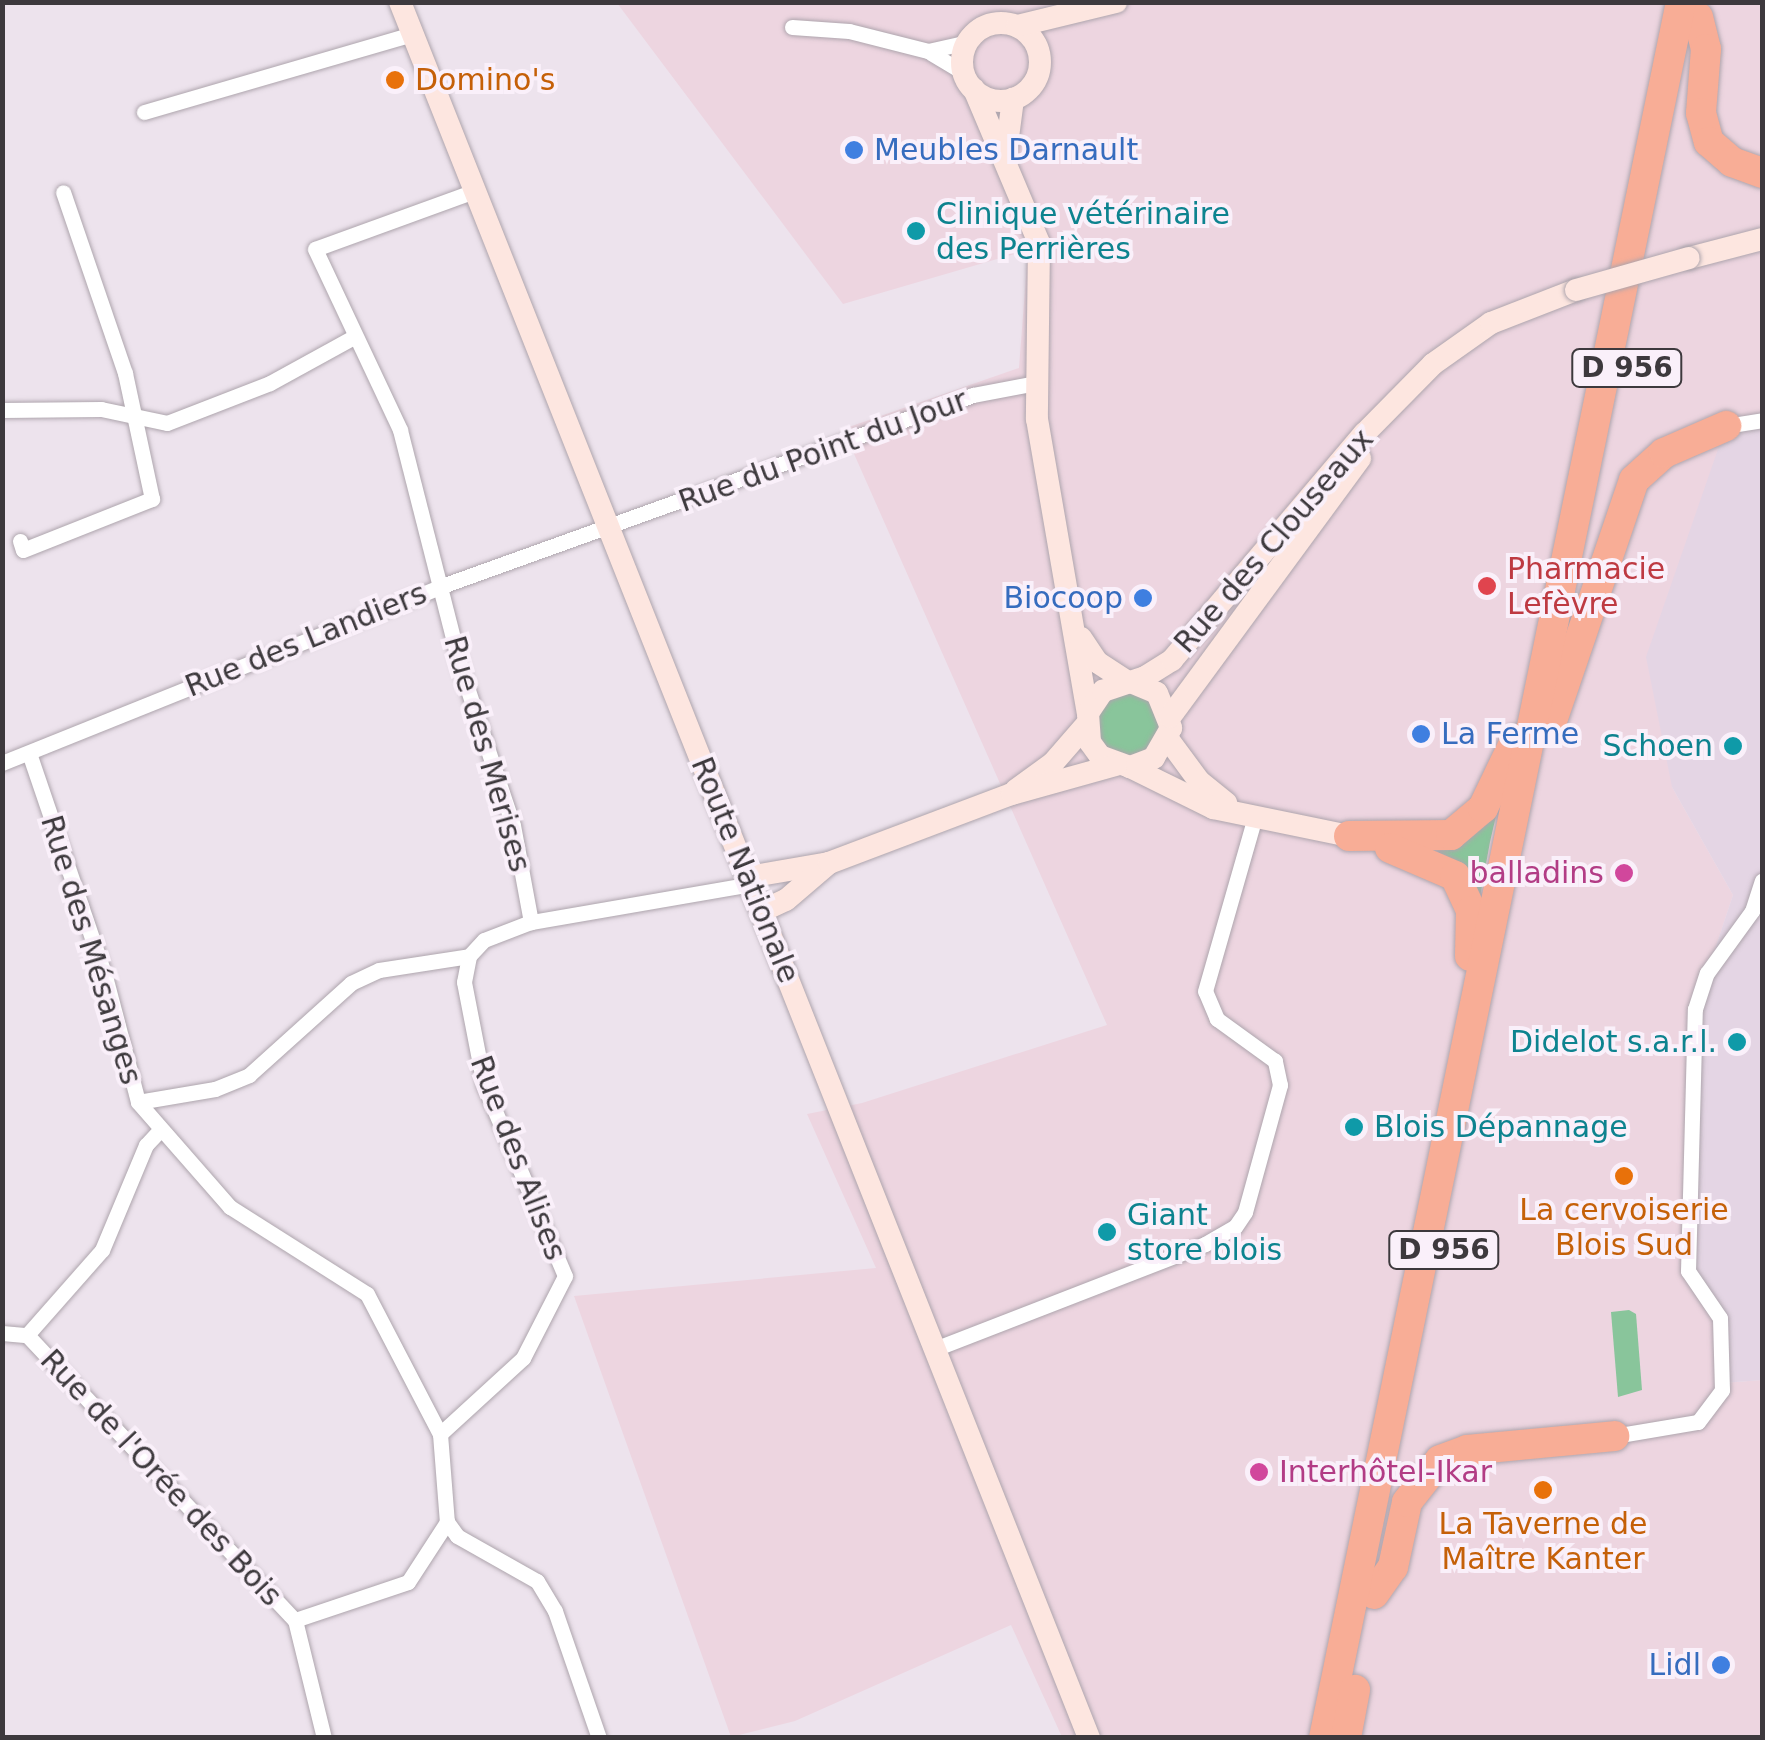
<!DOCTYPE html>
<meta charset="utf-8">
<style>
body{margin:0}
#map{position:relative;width:1765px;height:1740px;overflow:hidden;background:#ede3ed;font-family:"DejaVu Sans",sans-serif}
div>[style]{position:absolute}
.commercial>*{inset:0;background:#edd5e0}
.built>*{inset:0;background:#e4d5e4}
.green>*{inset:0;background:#89c59b}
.round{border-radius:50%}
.roads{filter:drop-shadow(0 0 2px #aea5ad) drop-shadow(0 0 2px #aea5ad)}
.street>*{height:15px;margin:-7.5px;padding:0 7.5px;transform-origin:7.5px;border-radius:7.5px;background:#fff}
.secondary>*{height:22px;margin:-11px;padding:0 11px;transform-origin:11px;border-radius:11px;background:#fde6e0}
.secondary>.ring{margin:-11px;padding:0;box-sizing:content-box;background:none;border:22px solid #fde6e0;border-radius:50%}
.highway>*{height:30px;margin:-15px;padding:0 15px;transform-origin:15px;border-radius:15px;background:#f8ad96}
.bridges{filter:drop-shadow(0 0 2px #aea5ad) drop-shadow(0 0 2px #aea5ad)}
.secondary-bridge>*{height:22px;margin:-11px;padding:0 11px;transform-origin:11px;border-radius:11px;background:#fde6e0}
.dots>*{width:28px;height:28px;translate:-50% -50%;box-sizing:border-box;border:5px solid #faf0fa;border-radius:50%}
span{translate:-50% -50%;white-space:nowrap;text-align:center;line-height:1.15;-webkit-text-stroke:8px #faf0fa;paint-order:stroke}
.shield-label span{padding:2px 8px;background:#faf0fa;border:2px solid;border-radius:8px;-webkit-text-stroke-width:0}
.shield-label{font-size:28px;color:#3d393d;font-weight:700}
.food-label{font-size:30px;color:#c56008}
.left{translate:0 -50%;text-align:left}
.shop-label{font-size:30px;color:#366cbe}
.right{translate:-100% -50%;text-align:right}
.culture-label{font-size:30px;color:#0d838f}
.street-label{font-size:30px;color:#3d393d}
.health-label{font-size:30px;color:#be3a42}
.hotel-label{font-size:30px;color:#b23c85}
.frame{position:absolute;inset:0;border:5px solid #3d393d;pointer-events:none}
</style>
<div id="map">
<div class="commercial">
<i style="clip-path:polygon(617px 3px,1762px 3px,1762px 420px,1672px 787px,1733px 895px,1695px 1010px,1723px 1383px,1762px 1380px,1762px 1737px,1062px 1737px,1011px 1625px,795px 1721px,731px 1737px,574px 1296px,876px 1268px,807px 1114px,862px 1103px,1107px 1025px,843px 429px,1019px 368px,1028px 250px,843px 304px)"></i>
</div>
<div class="built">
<i style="clip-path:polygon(1762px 420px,1762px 1380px,1723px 1383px,1720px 1318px,1688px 1271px,1695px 1009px,1733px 895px,1672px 787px,1646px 657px,1726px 426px)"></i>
</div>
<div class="green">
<i class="round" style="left:1097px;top:693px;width:62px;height:62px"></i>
<i style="clip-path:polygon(1502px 790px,1490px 842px,1478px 908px,1437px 850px)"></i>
<i style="clip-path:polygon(1629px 1310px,1636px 1314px,1642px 1390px,1618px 1397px,1611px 1312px)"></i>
</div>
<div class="roads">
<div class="street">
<i style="left:792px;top:27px;width:57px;rotate:4deg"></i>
<i style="left:849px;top:31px;width:81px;rotate:14.2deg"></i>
<i style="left:928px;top:51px;width:41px;rotate:-12.7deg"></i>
<i style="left:931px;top:53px;width:39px;rotate:31deg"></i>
<i style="left:144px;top:112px;width:280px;rotate:-16.2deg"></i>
<i style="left:477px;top:190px;width:172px;rotate:160deg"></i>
<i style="left:315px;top:249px;width:200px;rotate:64.8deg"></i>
<i style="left:400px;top:430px;width:247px;rotate:75.7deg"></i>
<i style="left:461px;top:669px;width:164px;rotate:71.6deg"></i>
<i style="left:513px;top:825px;width:99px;rotate:79.5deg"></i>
<i style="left:2px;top:410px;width:99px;rotate:-0.6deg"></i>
<i style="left:101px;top:409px;width:67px;rotate:12deg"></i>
<i style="left:167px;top:423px;width:110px;rotate:-21.2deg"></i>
<i style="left:270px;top:383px;width:94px;rotate:-28.8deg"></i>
<i style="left:1726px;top:426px;width:36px;rotate:-9deg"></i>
<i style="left:20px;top:541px;width:9px;rotate:72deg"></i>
<i style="left:23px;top:550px;width:139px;rotate:-21.6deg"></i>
<i style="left:152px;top:499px;width:129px;rotate:-102.1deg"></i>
<i style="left:125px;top:373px;width:191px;rotate:-108.9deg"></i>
<i style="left:29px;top:753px;width:236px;rotate:71.2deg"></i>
<i style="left:105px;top:976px;width:130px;rotate:75.3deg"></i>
<i style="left:138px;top:1102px;width:140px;rotate:48.8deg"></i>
<i style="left:230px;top:1207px;width:162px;rotate:32.4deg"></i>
<i style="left:367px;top:1294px;width:158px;rotate:62.5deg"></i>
<i style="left:440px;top:1434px;width:88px;rotate:85.5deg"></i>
<i style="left:447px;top:1522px;width:17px;rotate:54deg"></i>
<i style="left:457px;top:1536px;width:92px;rotate:29.4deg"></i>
<i style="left:537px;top:1581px;width:35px;rotate:59deg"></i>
<i style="left:555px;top:1611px;width:134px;rotate:70.9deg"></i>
<i style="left:2px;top:763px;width:471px;rotate:-21.9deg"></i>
<i style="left:439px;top:587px;width:567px;rotate:-19.78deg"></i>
<i style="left:973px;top:395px;width:64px;rotate:-10.8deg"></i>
<i style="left:138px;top:1102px;width:78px;rotate:-9.6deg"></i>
<i style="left:215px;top:1089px;width:37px;rotate:-22deg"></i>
<i style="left:249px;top:1075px;width:137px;rotate:-42deg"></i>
<i style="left:351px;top:983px;width:31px;rotate:-25deg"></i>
<i style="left:379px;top:970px;width:91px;rotate:-8.8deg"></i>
<i style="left:469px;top:956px;width:22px;rotate:-47deg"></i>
<i style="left:484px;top:940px;width:50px;rotate:-21deg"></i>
<i style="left:531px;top:922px;width:223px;rotate:-9.8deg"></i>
<i style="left:2px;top:1333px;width:25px;rotate:5deg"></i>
<i style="left:27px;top:1335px;width:391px;rotate:46.8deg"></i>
<i style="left:295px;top:1620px;width:122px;rotate:76.2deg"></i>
<i style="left:27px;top:1335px;width:113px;rotate:-48.6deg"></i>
<i style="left:102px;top:1250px;width:114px;rotate:-67.3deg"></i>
<i style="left:146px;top:1145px;width:19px;rotate:-47deg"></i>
<i style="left:932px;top:1350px;width:293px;rotate:-21.2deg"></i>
<i style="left:1205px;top:1244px;width:34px;rotate:-30deg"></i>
<i style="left:1235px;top:1227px;width:18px;rotate:-56deg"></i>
<i style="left:1245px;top:1212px;width:132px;rotate:-74.6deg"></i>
<i style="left:1280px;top:1085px;width:25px;rotate:-102deg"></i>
<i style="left:1275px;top:1061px;width:72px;rotate:-144.1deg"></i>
<i style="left:1217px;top:1019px;width:30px;rotate:-113deg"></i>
<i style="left:1205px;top:991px;width:181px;rotate:-74deg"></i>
<i style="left:440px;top:1434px;width:113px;rotate:-42.5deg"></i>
<i style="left:523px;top:1358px;width:92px;rotate:-62.9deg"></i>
<i style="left:565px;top:1276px;width:207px;rotate:-113deg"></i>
<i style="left:484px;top:1085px;width:105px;rotate:-101deg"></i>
<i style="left:464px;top:982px;width:26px;rotate:-79deg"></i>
<i style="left:1614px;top:1436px;width:85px;rotate:-9.5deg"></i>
<i style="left:1698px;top:1422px;width:40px;rotate:-53deg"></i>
<i style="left:1722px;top:1390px;width:72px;rotate:-91.6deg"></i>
<i style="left:1720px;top:1318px;width:57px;rotate:-124.2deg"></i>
<i style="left:1688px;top:1271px;width:262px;rotate:-88.5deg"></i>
<i style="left:1695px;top:1009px;width:38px;rotate:-72deg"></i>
<i style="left:1707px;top:973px;width:77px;rotate:-54deg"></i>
<i style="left:1752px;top:911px;width:32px;rotate:-72deg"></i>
<i style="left:295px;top:1620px;width:119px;rotate:-18.6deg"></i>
<i style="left:408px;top:1582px;width:72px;rotate:-57deg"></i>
</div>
<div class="secondary">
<i style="left:400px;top:2px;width:1868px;rotate:68.35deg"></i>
<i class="ring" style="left:962px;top:23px;width:56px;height:56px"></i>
<i style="left:1017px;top:26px;width:102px;rotate:-13.6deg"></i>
<i style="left:974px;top:89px;width:167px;rotate:67.1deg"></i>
<i style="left:1039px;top:243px;width:176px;rotate:90.7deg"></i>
<i style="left:1037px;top:419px;width:298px;rotate:80.2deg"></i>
<i style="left:1005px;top:160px;width:62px;rotate:-82.5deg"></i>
<i style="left:1689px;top:258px;width:75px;rotate:-14.6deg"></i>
<i style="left:1081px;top:638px;width:29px;rotate:56deg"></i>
<i style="left:1097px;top:662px;width:37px;rotate:33deg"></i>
<i style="left:1131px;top:682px;width:28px;rotate:23deg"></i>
<i style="left:1157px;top:693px;width:38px;rotate:68deg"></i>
<i style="left:1171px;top:728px;width:34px;rotate:120deg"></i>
<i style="left:1154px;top:758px;width:26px;rotate:159deg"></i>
<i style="left:1130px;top:767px;width:32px;rotate:-160deg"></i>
<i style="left:1100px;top:756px;width:17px;rotate:-126deg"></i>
<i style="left:1090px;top:742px;width:29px;rotate:-94deg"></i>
<i style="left:1088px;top:713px;width:27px;rotate:-56deg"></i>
<i style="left:1103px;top:691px;width:44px;rotate:-18.4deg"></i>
<i style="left:1145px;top:677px;width:32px;rotate:-32deg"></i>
<i style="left:1172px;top:660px;width:297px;rotate:-49.7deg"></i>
<i style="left:1364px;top:434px;width:98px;rotate:-45.4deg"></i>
<i style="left:1433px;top:364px;width:71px;rotate:-35.3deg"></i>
<i style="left:1491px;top:323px;width:91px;rotate:-21.2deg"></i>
<i style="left:1170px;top:717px;width:321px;rotate:-53.7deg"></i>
<i style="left:1168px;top:739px;width:52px;rotate:53.6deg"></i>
<i style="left:1199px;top:781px;width:35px;rotate:39deg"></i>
<i style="left:1130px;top:767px;width:93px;rotate:26.3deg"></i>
<i style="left:1213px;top:808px;width:139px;rotate:11.6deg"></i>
<i style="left:1016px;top:790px;width:46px;rotate:-36.1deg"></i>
<i style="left:1053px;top:763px;width:50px;rotate:-49deg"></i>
<i style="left:748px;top:877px;width:82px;rotate:-9.8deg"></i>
<i style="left:762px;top:911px;width:26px;rotate:-25deg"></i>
<i style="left:786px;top:900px;width:57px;rotate:-40.7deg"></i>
<i style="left:829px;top:863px;width:196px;rotate:-20.7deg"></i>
<i style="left:1012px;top:794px;width:108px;rotate:-15.6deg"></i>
</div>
<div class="highway">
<i style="left:1698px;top:17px;width:33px;rotate:76deg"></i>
<i style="left:1706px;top:49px;width:64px;rotate:94.5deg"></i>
<i style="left:1701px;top:113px;width:30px;rotate:75deg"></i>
<i style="left:1709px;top:142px;width:30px;rotate:41deg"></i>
<i style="left:1732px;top:162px;width:32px;rotate:20deg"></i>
<i style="left:1553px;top:718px;width:251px;rotate:-71.2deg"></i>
<i style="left:1634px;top:480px;width:40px;rotate:-42deg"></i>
<i style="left:1664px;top:453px;width:68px;rotate:-23.5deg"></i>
<i style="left:1349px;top:836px;width:102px;rotate:-0.6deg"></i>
<i style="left:1451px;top:835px;width:42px;rotate:-40.2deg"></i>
<i style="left:1483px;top:808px;width:76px;rotate:-64.4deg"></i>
<i style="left:1390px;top:848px;width:71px;rotate:23.3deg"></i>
<i style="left:1455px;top:876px;width:38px;rotate:65deg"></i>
<i style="left:1471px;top:911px;width:45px;rotate:91.3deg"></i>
<i style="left:1374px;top:1594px;width:33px;rotate:-55deg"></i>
<i style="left:1393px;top:1567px;width:66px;rotate:-77.8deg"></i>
<i style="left:1407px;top:1502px;width:53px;rotate:-51.8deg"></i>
<i style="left:1440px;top:1460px;width:29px;rotate:-20deg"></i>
<i style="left:1467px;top:1450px;width:148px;rotate:-5.4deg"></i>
<i style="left:1324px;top:1738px;width:1772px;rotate:-78.38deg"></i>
<i style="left:1346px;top:1738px;width:49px;rotate:-79.4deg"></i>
</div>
</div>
<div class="bridges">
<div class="secondary-bridge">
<i style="left:1576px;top:290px;width:117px;rotate:-15.8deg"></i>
</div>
</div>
<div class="dots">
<i style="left:395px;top:80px;background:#e8710a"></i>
<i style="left:854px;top:150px;background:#3f7fe0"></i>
<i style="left:916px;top:231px;background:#0f9aa8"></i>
<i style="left:1487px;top:586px;background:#e0444e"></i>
<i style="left:1143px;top:598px;background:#3f7fe0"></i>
<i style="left:1421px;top:734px;background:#3f7fe0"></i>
<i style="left:1733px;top:746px;background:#0f9aa8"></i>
<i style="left:1624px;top:873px;background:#d1479c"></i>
<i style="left:1737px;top:1042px;background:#0f9aa8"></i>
<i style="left:1354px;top:1127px;background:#0f9aa8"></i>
<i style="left:1624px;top:1176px;background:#e8710a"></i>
<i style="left:1107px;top:1232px;background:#0f9aa8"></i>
<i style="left:1259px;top:1472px;background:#d1479c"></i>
<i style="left:1543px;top:1490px;background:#e8710a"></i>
<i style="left:1721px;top:1665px;background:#3f7fe0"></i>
</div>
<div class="shield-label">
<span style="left:1627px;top:368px">D 956</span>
<span style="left:1444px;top:1250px">D 956</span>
</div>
<div class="food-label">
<span class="left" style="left:415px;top:80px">Domino's</span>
<span style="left:1624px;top:1227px">La cervoiserie<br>Blois Sud</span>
<span style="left:1543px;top:1541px">La Taverne de<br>Maître Kanter</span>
</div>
<div class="shop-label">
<span class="left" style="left:874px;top:150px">Meubles Darnault</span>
<span class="right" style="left:1123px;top:598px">Biocoop</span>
<span class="left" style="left:1441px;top:734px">La Ferme</span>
<span class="right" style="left:1701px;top:1665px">Lidl</span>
</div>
<div class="culture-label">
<span class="left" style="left:936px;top:231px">Clinique vétérinaire<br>des Perrières</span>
<span class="right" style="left:1713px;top:746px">Schoen</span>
<span class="right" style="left:1717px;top:1042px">Didelot s.a.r.l.</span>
<span class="left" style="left:1374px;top:1127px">Blois Dépannage</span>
<span class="left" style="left:1127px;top:1232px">Giant<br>store blois</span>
</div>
<div class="street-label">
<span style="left:823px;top:451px;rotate:-20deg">Rue du Point du Jour</span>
<span style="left:1274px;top:541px;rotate:-49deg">Rue des Clouseaux</span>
<span style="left:306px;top:640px;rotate:-22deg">Rue des Landiers</span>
<span style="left:487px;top:754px;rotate:74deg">Rue des Merises</span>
<span style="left:745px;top:870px;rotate:68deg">Route Nationale</span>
<span style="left:91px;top:950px;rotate:73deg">Rue des Mésanges</span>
<span style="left:518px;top:1158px;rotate:69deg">Rue des Alises</span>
<span style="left:161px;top:1478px;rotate:47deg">Rue de l'Orée des Bois</span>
</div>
<div class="health-label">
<span class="left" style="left:1507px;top:586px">Pharmacie<br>Lefèvre</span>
</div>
<div class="hotel-label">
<span class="right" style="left:1604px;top:873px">balladins</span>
<span class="left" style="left:1279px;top:1472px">Interhôtel-Ikar</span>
</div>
<div class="frame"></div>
</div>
